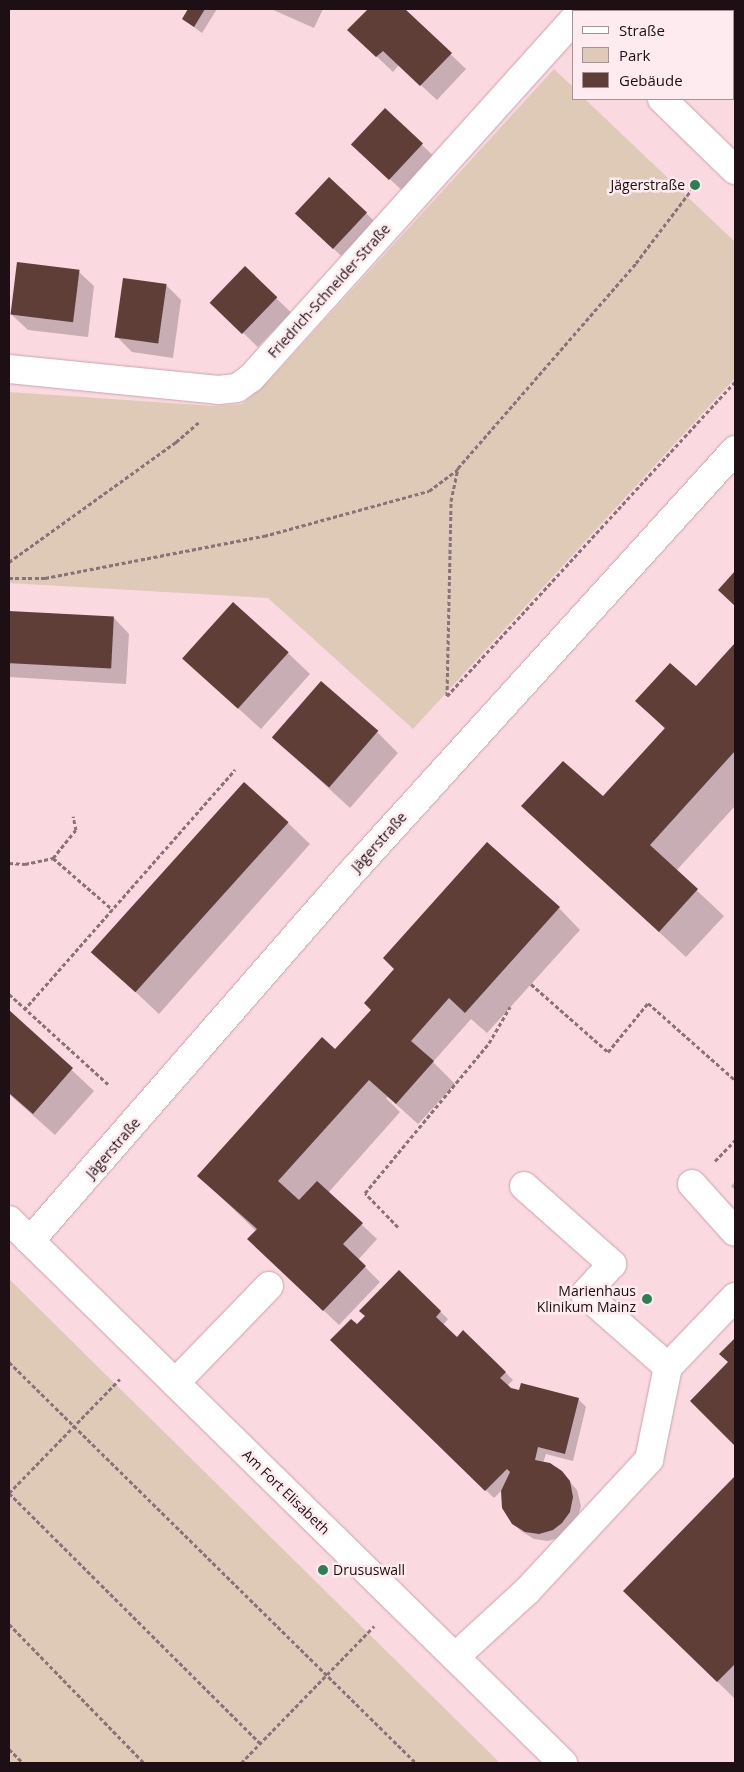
<!DOCTYPE html>
<meta charset="utf-8">
<style>
body{margin:0}
#map{position:relative;width:744px;height:1772px;overflow:hidden;background:#fbd9e1;font-family:"Open Sans",sans-serif}
div>[style]{position:absolute}
.green>*{inset:0;background:#dfcab7}
.shadow>*{inset:0;background:#0003;transform-origin:0 0}
.building>*{inset:0;background:#5e3e37;transform-origin:0 0}
.path>*{height:3px;margin-top:-1.5px;transform-origin:0;background:repeating-linear-gradient(90deg,#897278 0 4px,transparent 0 6.5px)}
.roads{filter:drop-shadow(0 0 1px #cba2ad) drop-shadow(0 0 1px #cba2ad)}
.minor>*{height:28px;margin:-14px;padding:0 14px;transform-origin:14px;border-radius:14px;background:#fff}
.dots>*{width:14px;height:14px;translate:-50% -50%;box-sizing:border-box;border:2px solid #fdebef;border-radius:50%}
span{translate:-50% -50%;white-space:nowrap;text-align:center;line-height:1.15;-webkit-text-stroke:5px #fdebef;paint-order:stroke}
.poi-label{font-size:14px;color:#1d0f13}
.right{translate:-100% -50%;text-align:right}
.left{translate:0 -50%;text-align:left}
.street-label{font-size:14px;color:#1d0f13}
.frame{position:absolute;inset:0;border:10px solid #1d0f13;pointer-events:none}
.legend{position:absolute;left:572px;top:10px;width:162px;height:90px;box-sizing:border-box;background:#fdebef;border:1px solid #a39397;margin:0;padding:6px 9px;list-style:none;font-size:15px;color:#1d0f13}
.legend li{display:flex;align-items:center;gap:10px;height:25px}
.legend b{width:25px;border:1px solid #a39397}
</style>
<div id="map">
<div class="green">
<i style="clip-path:polygon(648px 9px,735px 9px,735px 94px,733px 92px,733px 11px,651px 11px)"></i>
<i style="clip-path:polygon(554px 69px,573px 87px,573px 99px,585px 99px,735px 242px,735px 378px,413px 729px,268px 598px,9px 583px,9px 392px,214px 406px,242px 404px,266px 384px)"></i>
<i style="clip-path:polygon(9px 1279px,92px 1361px,500px 1763px,9px 1763px)"></i>
</div>
<div class="shadow">
<i style="clip-path:polygon(189px 9px,217px 9px,202px 33px,183px 19px)"></i>
<i style="clip-path:polygon(271px 9px,323px 9px,314px 28px)"></i>
<i style="clip-path:polygon(370px 9px,403px 9px,466px 69px,437px 100px,399px 65px,393px 72px,349px 30px)"></i>
<i style="left:735px;top:46px;width:47px;height:4px;rotate:90deg"></i>
<i style="clip-path:polygon(422px 145px,438px 160px,406px 194px,369px 160px)"></i>
<i style="clip-path:polygon(366px 213px,381px 228px,349px 263px,312px 229px)"></i>
<i style="left:245px;top:268px;width:64px;height:48px;rotate:44deg"></i>
<i style="clip-path:polygon(78px 271px,94px 286px,88px 337px,28px 330px,12px 315px)"></i>
<i style="clip-path:polygon(166px 285px,181px 300px,173px 358px,132px 352px,116px 336px)"></i>
<i style="clip-path:polygon(9px 613px,114px 618px,129px 634px,126px 684px,9px 677px)"></i>
<i style="clip-path:polygon(735px 645px,735px 806px,676px 871px,724px 916px,686px 957px,523px 806px,603px 798px,665px 729px,637px 701px,696px 688px)"></i>
<i style="clip-path:polygon(288px 653px,310px 674px,261px 729px,184px 659px)"></i>
<i style="clip-path:polygon(377px 732px,398px 753px,350px 808px,273px 737px)"></i>
<i style="clip-path:polygon(288px 823px,310px 844px,159px 1014px,94px 953px)"></i>
<i style="clip-path:polygon(559px 908px,580px 930px,487px 1033px,471px 1019px,433px 1062px,455px 1084px,418px 1124px,388px 1097px,386px 1098px,400px 1112px,328px 1193px,377px 1239px,358px 1260px,380px 1282px,339px 1325px,264px 1254px,256px 1231px,199px 1176px,340px 1055px)"></i>
<i style="clip-path:polygon(9px 1011px,94px 1091px,55px 1135px,9px 1094px)"></i>
<i style="clip-path:polygon(735px 1182px,735px 1190px,731px 1186px)"></i>
<i style="clip-path:polygon(399px 1272px,448px 1319px,443px 1325px,457px 1338px,463px 1332px,513px 1380px,507px 1386px,510px 1389px,578px 1399px,586px 1407px,573px 1461px,546px 1454px,543px 1463px,561px 1472px,577px 1490px,581px 1506px,577px 1520px,561px 1537px,548px 1541px,534px 1539px,521px 1531px,513px 1523px,502px 1490px,494px 1498px,332px 1340px,357px 1326px)"></i>
<i style="clip-path:polygon(734px 1341px,735px 1343px,735px 1445px,692px 1401px,729px 1363px)"></i>
<i style="clip-path:polygon(735px 1478px,735px 1699px,625px 1591px)"></i>
</div>
<div class="building">
<i style="clip-path:polygon(188px 9px,205px 9px,194px 27px,182px 19px)"></i>
<i style="clip-path:polygon(368px 9px,405px 9px,452px 53px,420px 86px,383px 51px,376px 57px,347px 30px)"></i>
<i style="left:735px;top:44px;width:50px;height:4px;rotate:90deg"></i>
<i style="left:385px;top:108px;width:52px;height:50px;rotate:43deg"></i>
<i style="left:329px;top:177px;width:52px;height:50px;rotate:43deg"></i>
<i style="left:17px;top:262px;width:63px;height:53px;rotate:7deg"></i>
<i style="left:245px;top:266px;width:45px;height:51px;rotate:44deg"></i>
<i style="left:123px;top:278px;width:44px;height:60px;rotate:8deg"></i>
<i style="clip-path:polygon(735px 571px,735px 606px,718px 590px)"></i>
<i style="left:233px;top:602px;width:75px;height:76px;rotate:42deg"></i>
<i style="left:9px;top:611px;width:105px;height:52px;rotate:3deg"></i>
<i style="clip-path:polygon(735px 643px,735px 751px,650px 845px,698px 889px,659px 932px,521px 806px,563px 761px,603px 796px,665px 728px,635px 701px,670px 663px,696px 686px)"></i>
<i style="left:321px;top:681px;width:76px;height:75px;rotate:41deg"></i>
<i style="left:244px;top:782px;width:60px;height:229px;rotate:42deg"></i>
<i style="clip-path:polygon(487px 842px,560px 907px,465px 1013px,449px 998px,411px 1041px,434px 1061px,396px 1104px,369px 1080px,278px 1181px,299px 1200px,317px 1181px,363px 1223px,343px 1244px,366px 1266px,323px 1311px,247px 1239px,257px 1229px,197px 1176px,322px 1037px,335px 1049px,371px 1010px,364px 1003px,394px 969px,383px 958px)"></i>
<i style="clip-path:polygon(9px 1010px,73px 1068px,33px 1114px,9px 1093px)"></i>
<i style="clip-path:polygon(399px 1270px,441px 1311px,436px 1317px,457px 1337px,463px 1330px,506px 1372px,500px 1378px,511px 1388px,519px 1390px,521px 1383px,579px 1398px,565px 1454px,538px 1447px,535px 1460px,550px 1463px,562px 1471px,570px 1481px,573px 1497px,570px 1512px,562px 1523px,553px 1530px,539px 1534px,525px 1532px,512px 1524px,502px 1508px,501px 1491px,510px 1472px,507px 1469px,485px 1491px,330px 1340px,351px 1319px,357px 1324px,365px 1316px,359px 1311px)"></i>
<i style="clip-path:polygon(734px 1339px,735px 1341px,735px 1446px,690px 1401px,728px 1362px,719px 1354px)"></i>
<i style="clip-path:polygon(735px 1476px,735px 1664px,717px 1682px,623px 1591px)"></i>
</div>
<div class="path">
<i style="left:9px;top:562px;width:206px;rotate:-35.7deg"></i>
<i style="left:176px;top:442px;width:30px;rotate:-41deg"></i>
<i style="left:9px;top:578px;width:36px"></i>
<i style="left:45px;top:578px;width:223px;rotate:-10.9deg"></i>
<i style="left:264px;top:536px;width:171px;rotate:-15.3deg"></i>
<i style="left:429px;top:491px;width:36px;rotate:-37deg"></i>
<i style="left:447px;top:696px;width:195px;rotate:-88.8deg"></i>
<i style="left:451px;top:501px;width:34px;rotate:-78deg"></i>
<i style="left:458px;top:468px;width:271px;rotate:-49deg"></i>
<i style="left:636px;top:263px;width:98px;rotate:-52.9deg"></i>
<i style="left:447px;top:696px;width:426px;rotate:-47.5deg"></i>
<i style="left:53px;top:858px;width:79px;rotate:40.9deg"></i>
<i style="left:9px;top:863px;width:16px;rotate:4deg"></i>
<i style="left:25px;top:864px;width:29px;rotate:-12deg"></i>
<i style="left:53px;top:858px;width:36px;rotate:-51deg"></i>
<i style="left:76px;top:830px;width:14px;rotate:-102deg"></i>
<i style="left:531px;top:984px;width:103px;rotate:41.4deg"></i>
<i style="left:608px;top:1052px;width:63px;rotate:-50.8deg"></i>
<i style="left:648px;top:1003px;width:116px;rotate:41.5deg"></i>
<i style="left:9px;top:994px;width:135px;rotate:42.3deg"></i>
<i style="left:24px;top:1010px;width:320px;rotate:-48.7deg"></i>
<i style="left:715px;top:1161px;width:29px;rotate:-46deg"></i>
<i style="left:398px;top:1227px;width:47px;rotate:-134.1deg"></i>
<i style="left:365px;top:1193px;width:195px;rotate:-50.4deg"></i>
<i style="left:489px;top:1043px;width:42px;rotate:-59.7deg"></i>
<i style="left:9px;top:1362px;width:571px;rotate:44.57deg"></i>
<i style="left:9px;top:1493px;width:354px;rotate:44.9deg"></i>
<i style="left:9px;top:1493px;width:159px;rotate:-45.8deg"></i>
<i style="left:9px;top:1624px;width:194px;rotate:45.8deg"></i>
<i style="left:9px;top:1749px;width:20px;rotate:45deg"></i>
<i style="left:241px;top:1763px;width:191px;rotate:-45.8deg"></i>
</div>
<div class="roads">
<div class="minor">
<i style="left:662px;top:99px;width:102px;rotate:44.2deg"></i>
<i style="left:9px;top:369px;width:210px;rotate:5.7deg"></i>
<i style="left:218px;top:390px;width:19px;rotate:-6deg"></i>
<i style="left:237px;top:388px;width:17px;rotate:-36deg"></i>
<i style="left:251px;top:378px;width:481px;rotate:-48deg"></i>
<i style="left:692px;top:1184px;width:64px;rotate:48.1deg"></i>
<i style="left:524px;top:1186px;width:118px;rotate:41.6deg"></i>
<i style="left:612px;top:1264px;width:40px;rotate:132deg"></i>
<i style="left:585px;top:1294px;width:111px;rotate:41.3deg"></i>
<i style="left:9px;top:1220px;width:776px;rotate:44.43deg"></i>
<i style="left:30px;top:1241px;width:490px;rotate:-48.9deg"></i>
<i style="left:352px;top:872px;width:570px;rotate:-47.77deg"></i>
<i style="left:175px;top:1383px;width:135px;rotate:-45.9deg"></i>
<i style="left:455px;top:1657px;width:99px;rotate:-42.5deg"></i>
<i style="left:528px;top:1590px;width:178px;rotate:-47.1deg"></i>
<i style="left:649px;top:1460px;width:95px;rotate:-78.5deg"></i>
<i style="left:668px;top:1367px;width:97px;rotate:-46.3deg"></i>
</div>
</div>
<div class="dots">
<i style="left:695px;top:185px;background:#2b7f51"></i>
<i style="left:647px;top:1299px;background:#2b7f51"></i>
<i style="left:323px;top:1570px;background:#2b7f51"></i>
</div>
<div class="poi-label">
<span class="right" style="left:685px;top:185px">Jägerstraße</span>
<span class="right" style="left:636px;top:1299px">Marienhaus<br>Klinikum Mainz</span>
<span class="left" style="left:333px;top:1570px">Drususwall</span>
</div>
<div class="street-label">
<span style="left:329px;top:291px;rotate:-48deg">Friedrich-Schneider-Straße</span>
<span style="left:379px;top:842px;rotate:-48deg">Jägerstraße</span>
<span style="left:113px;top:1148px;rotate:-49deg">Jägerstraße</span>
<span style="left:286px;top:1492px;rotate:44deg">Am Fort Elisabeth</span>
</div>
<div class="frame"></div>
<ul class="legend">
<li><b style="height:6px;background:#fff"></b>Straße</li>
<li><b style="height:14px;background:#dfcab7"></b>Park</li>
<li><b style="height:14px;background:#5e3e37"></b>Gebäude</li>
</ul>
</div>
